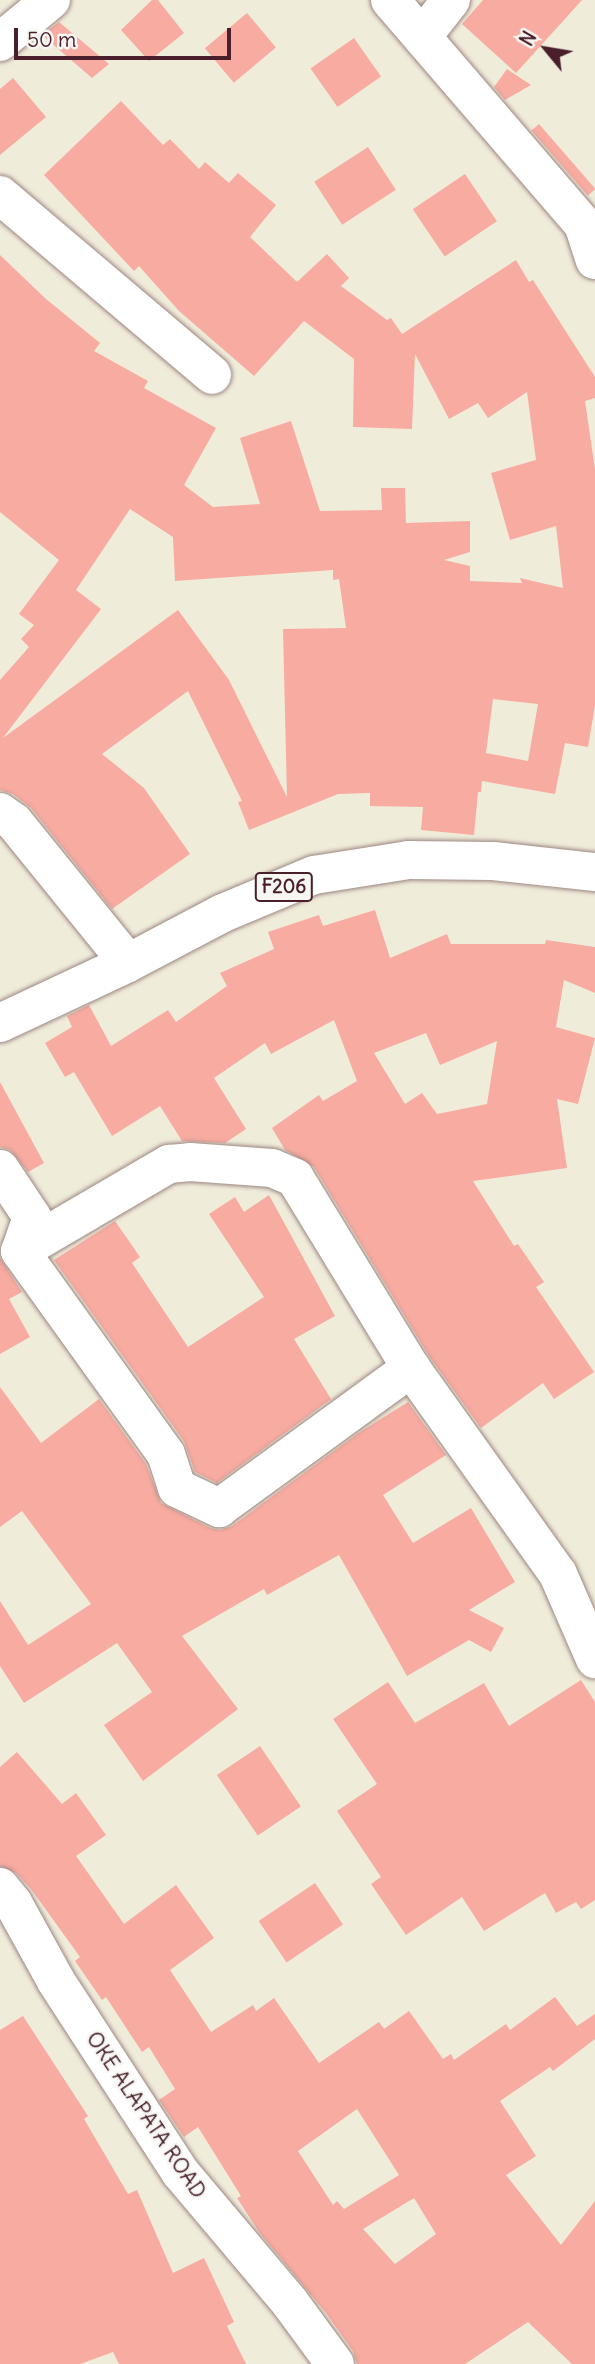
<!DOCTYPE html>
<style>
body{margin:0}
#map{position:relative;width:595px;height:2364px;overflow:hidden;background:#f0ecda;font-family:Delius,sans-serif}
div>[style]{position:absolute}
.building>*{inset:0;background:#f8aba0;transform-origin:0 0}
.roads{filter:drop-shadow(0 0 2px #9d8682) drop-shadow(0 0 2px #9d8682)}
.minor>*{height:38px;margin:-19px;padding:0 19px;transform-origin:19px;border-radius:19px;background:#fff}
.major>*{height:38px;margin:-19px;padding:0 19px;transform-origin:19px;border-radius:19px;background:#fff}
span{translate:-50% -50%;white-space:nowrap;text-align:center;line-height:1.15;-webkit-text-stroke:5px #f6f6f2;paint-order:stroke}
.shield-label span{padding:2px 5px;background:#f6f6f2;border:2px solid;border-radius:5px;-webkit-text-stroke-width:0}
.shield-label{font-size:19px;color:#4a1f2b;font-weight:700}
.street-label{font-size:21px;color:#4a1f2b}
.north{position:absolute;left:511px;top:14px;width:70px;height:70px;-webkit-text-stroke:5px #f6f6f2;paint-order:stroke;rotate:300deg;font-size:19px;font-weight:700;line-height:28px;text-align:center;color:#4a1f2b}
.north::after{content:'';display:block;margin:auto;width:24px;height:32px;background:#4a1f2b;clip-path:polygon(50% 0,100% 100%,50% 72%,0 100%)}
.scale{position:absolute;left:14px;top:28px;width:217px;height:32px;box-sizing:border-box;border:4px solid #4a1f2b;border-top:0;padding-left:9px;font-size:21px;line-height:24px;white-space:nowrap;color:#4a1f2b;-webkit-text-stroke:5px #f6f6f2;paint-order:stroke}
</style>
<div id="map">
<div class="building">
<i style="clip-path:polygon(152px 0,158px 0,184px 33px,149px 61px,121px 30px)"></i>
<i style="clip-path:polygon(483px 0,582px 0,516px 73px,462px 24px)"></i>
<i style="left:247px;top:13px;width:45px;height:55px;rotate:50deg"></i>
<i style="clip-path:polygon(59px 22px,109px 64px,92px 78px,42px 35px)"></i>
<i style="left:354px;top:38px;width:47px;height:53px;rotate:55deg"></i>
<i style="clip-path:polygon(507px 69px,531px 85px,505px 100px,494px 87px)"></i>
<i style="clip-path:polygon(13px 78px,46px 117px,0 155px,0 89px)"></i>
<i style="clip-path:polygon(evenodd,121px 101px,163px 145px,170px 139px,199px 169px,205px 162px,229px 183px,238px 173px,276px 205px,250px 237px,297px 282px,327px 254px,349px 278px,341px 286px,387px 320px,391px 318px,402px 334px,516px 260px,529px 282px,533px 280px,595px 377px,595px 398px,585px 401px,595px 469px,595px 705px,588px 747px,565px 743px,555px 794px,482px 781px,481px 792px,478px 792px,474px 835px,421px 830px,423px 807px,370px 806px,370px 793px,338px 794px,249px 830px,238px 802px,242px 801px,188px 691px,102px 754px,144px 788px,190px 854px,112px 909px,31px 808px,13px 794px,0 790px,0 680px,29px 647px,21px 639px,34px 625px,19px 614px,59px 560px,0 512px,0 255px,46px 299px,100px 343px,94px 351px,148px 381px,144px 388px,216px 428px,184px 485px,213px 507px,260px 504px,240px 438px,291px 421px,320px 511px,382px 510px,381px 488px,405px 488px,406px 523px,470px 521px,470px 552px,444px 560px,470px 566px,470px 581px,522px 583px,520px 578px,563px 588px,556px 526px,510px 540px,491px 473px,536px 460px,527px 392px,488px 418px,478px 403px,449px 419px,415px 354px,412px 429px,353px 427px,354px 359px,304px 321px,254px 376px,179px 311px,139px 266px,134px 271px,44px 175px,121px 101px,130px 509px,173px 537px,175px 581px,333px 570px,333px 580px,339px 579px,346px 628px,283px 629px,287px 797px,229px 680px,178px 610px,3px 738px,101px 609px,76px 590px,130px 509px,121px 101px,493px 699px,538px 704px,528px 761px,486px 753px,493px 699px)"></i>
<i style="left:539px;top:124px;width:86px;height:10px;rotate:49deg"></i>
<i style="left:368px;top:147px;width:51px;height:64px;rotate:57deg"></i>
<i style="left:465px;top:174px;width:57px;height:63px;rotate:56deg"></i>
<i style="clip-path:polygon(evenodd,375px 910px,390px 958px,447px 934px,451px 944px,545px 944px,546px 940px,595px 947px,595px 993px,564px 980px,556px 1027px,595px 1038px,578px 1104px,557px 1099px,567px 1168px,473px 1181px,514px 1246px,518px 1244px,544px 1282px,536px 1287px,594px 1372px,554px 1399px,543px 1383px,481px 1428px,429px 1356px,314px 1167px,285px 1150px,272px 1128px,319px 1095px,323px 1101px,357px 1081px,334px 1020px,271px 1054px,265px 1043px,214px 1078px,246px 1129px,225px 1143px,182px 1141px,160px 1106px,112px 1136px,74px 1072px,65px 1077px,45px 1043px,72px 1027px,67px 1016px,89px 1005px,111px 1046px,168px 1010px,176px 1022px,227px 986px,220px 973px,274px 949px,268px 932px,319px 915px,323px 926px,375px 910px,426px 1033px,440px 1065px,497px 1041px,487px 1104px,437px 1114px,422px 1093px,405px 1104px,374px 1053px,426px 1033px)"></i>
<i style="clip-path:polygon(0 1082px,44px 1163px,28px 1172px,10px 1150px,0 1147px)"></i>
<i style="clip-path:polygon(269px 1195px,335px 1316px,294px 1339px,331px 1399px,217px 1483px,195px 1472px,184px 1441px,54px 1260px,115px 1221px,140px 1257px,132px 1263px,188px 1347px,264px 1297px,209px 1214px,235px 1197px,244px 1212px)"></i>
<i style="clip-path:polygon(0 1258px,22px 1292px,9px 1299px,30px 1337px,0 1354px)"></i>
<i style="clip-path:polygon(0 1387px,41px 1443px,99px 1399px,146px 1464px,161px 1503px,210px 1528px,220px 1530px,232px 1526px,360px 1432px,408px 1402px,446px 1455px,383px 1495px,413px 1543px,471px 1508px,515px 1582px,469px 1610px,504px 1628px,491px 1652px,469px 1640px,407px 1676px,339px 1555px,267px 1595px,264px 1589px,182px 1636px,238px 1709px,143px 1781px,104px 1725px,152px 1692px,117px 1643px,24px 1703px,0 1666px,0 1601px,28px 1645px,91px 1604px,22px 1511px,0 1527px)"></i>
<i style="clip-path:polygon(581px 1680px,595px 1702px,595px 1900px,581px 1909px,576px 1902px,556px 1913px,545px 1893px,484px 1931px,462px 1897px,406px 1935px,371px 1884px,381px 1877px,337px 1811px,377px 1784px,333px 1719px,388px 1682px,415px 1723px,484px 1683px,509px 1726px)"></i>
<i style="left:260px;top:1746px;width:73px;height:52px;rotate:56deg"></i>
<i style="clip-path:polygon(evenodd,17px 1752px,62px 1804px,76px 1793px,106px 1835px,76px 1856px,124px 1924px,176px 1885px,214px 1938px,170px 1970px,211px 2032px,253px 2005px,256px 2011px,274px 1998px,319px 2063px,379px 2022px,384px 2029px,409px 2011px,443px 2059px,451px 2054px,454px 2060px,506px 2024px,510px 2030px,555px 1997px,577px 2026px,595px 2014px,595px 2039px,553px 2071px,550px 2067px,500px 2101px,536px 2156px,506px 2175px,561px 2245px,595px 2201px,595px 2364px,572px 2364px,528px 2322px,465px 2364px,357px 2364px,353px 2351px,326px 2313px,259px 2232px,237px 2198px,241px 2196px,198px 2127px,184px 2137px,159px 2100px,175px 2089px,149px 2047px,142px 2052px,106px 1997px,102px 2000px,75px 1961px,80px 1957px,31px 1889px,16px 1873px,0 1866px,0 1767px,17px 1752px,357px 2109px,399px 2175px,344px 2209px,337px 2201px,333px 2205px,298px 2151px,357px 2109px,17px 1752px,414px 2198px,436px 2234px,395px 2264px,363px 2229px,414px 2198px)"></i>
<i style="left:315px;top:1883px;width:50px;height:68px;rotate:56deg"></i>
<i style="clip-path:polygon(23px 2016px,88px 2116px,84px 2119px,128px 2194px,137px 2190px,173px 2273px,204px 2258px,234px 2322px,227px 2326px,246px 2364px,119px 2364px,113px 2352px,80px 2364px,0 2364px,0 2030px)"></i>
</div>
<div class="roads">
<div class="minor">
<i style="left:390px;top:0;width:296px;rotate:49.3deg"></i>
<i style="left:583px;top:224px;width:38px;rotate:72deg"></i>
<i style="left:422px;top:37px;width:47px;rotate:-51.9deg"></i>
<i style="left:0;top:42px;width:66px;rotate:-39.5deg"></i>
<i style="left:0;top:195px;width:278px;rotate:40.3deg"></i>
<i style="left:0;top:812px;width:17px;rotate:36deg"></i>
<i style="left:14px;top:822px;width:181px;rotate:51deg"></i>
<i style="left:0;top:1169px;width:58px;rotate:56.3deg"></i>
<i style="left:32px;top:1217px;width:36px;rotate:109deg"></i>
<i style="left:20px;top:1251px;width:250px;rotate:54.3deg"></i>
<i style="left:166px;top:1454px;width:36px;rotate:72deg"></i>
<i style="left:177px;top:1488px;width:47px;rotate:25.5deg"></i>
<i style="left:219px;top:1508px;width:238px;rotate:-36.1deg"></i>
<i style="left:411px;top:1368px;width:253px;rotate:54.5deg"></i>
<i style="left:558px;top:1574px;width:93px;rotate:66.5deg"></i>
<i style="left:20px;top:1251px;width:173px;rotate:-30.3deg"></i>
<i style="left:169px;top:1164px;width:21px;rotate:-5deg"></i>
<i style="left:190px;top:1162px;width:82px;rotate:4.2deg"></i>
<i style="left:272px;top:1168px;width:25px;rotate:23deg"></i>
<i style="left:295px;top:1178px;width:223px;rotate:58.6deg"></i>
<i style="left:0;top:1887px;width:21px;rotate:51deg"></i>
<i style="left:13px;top:1903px;width:89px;rotate:61.1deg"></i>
<i style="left:56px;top:1981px;width:228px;rotate:57deg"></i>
<i style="left:180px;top:2172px;width:172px;rotate:49.9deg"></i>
<i style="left:291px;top:2304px;width:74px;rotate:53.7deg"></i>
</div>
<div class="major">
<i style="left:0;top:1023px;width:141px;rotate:-25.1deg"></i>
<i style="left:128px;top:963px;width:107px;rotate:-27.8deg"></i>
<i style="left:223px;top:913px;width:99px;rotate:-22.7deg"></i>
<i style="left:314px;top:875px;width:96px;rotate:-9deg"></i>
<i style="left:409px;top:860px;width:84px;rotate:0.7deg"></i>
<i style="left:493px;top:861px;width:103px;rotate:6.2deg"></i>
</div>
</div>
<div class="shield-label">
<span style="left:284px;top:887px">F206</span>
</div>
<div class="street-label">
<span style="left:146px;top:2115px;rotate:56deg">OKE ALAPATA ROAD</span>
</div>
<div class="north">N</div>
<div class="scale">50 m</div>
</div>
